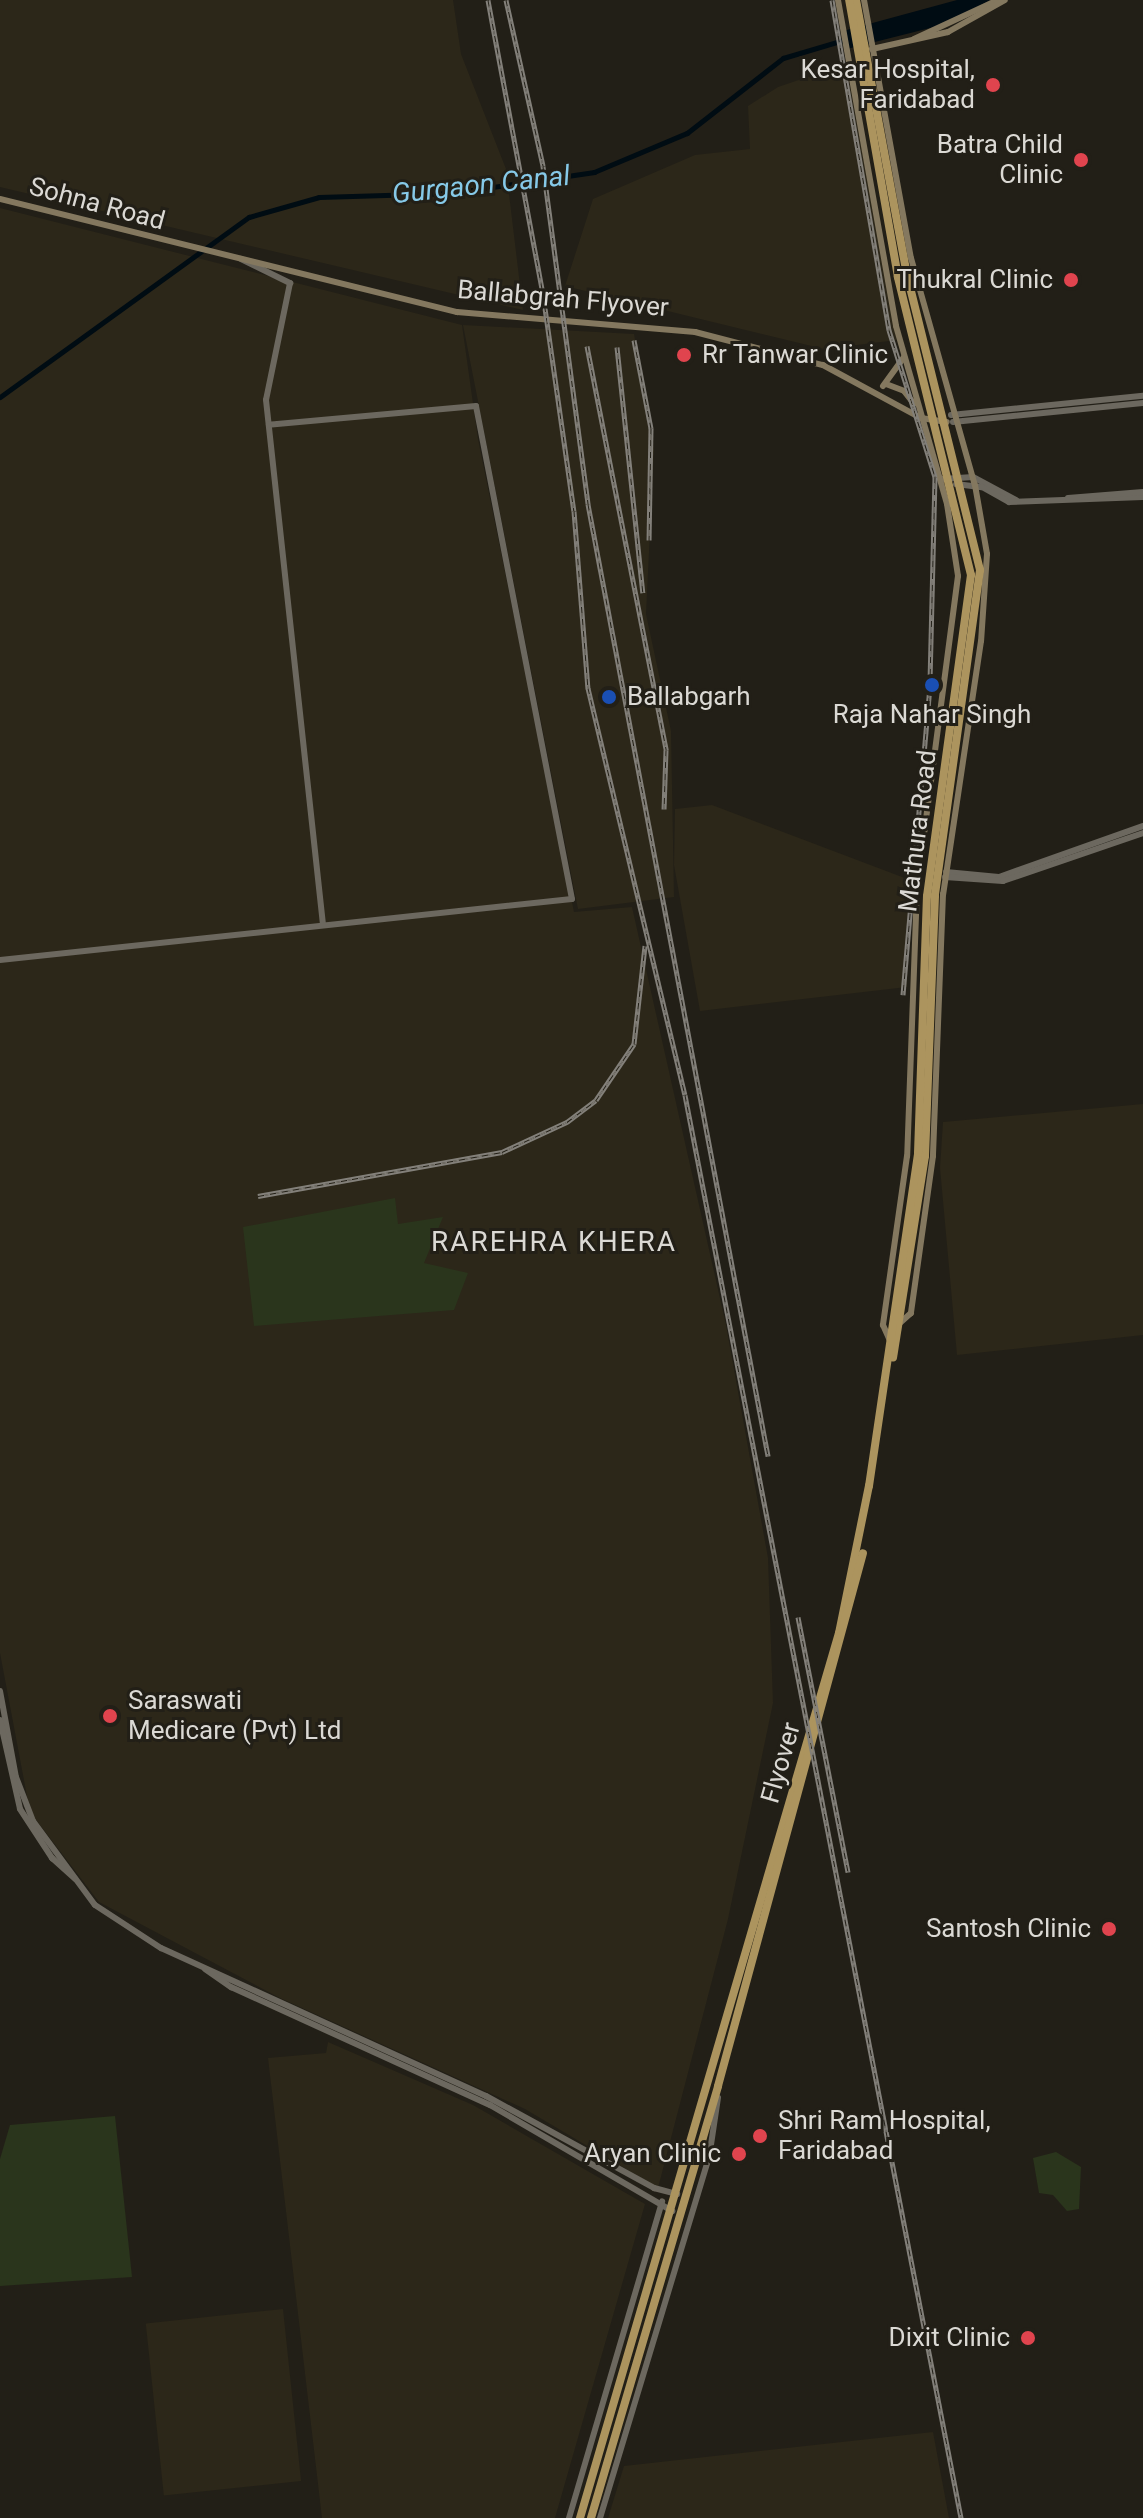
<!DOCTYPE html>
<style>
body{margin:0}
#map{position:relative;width:1143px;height:2518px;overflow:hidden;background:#221f17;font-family:Roboto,sans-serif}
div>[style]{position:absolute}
.built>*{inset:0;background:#2c2719;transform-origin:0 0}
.green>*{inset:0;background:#2a351c}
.water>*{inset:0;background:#000c13}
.canal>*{height:5px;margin:-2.5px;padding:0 2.5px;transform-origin:2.5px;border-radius:2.5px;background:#000c13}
.tertiary>*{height:6px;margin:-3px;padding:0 3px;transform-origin:3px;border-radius:3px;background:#6c685f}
.secondary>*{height:6px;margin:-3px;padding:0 3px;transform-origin:3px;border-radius:3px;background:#84785f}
.trunk>*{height:8px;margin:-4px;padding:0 4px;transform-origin:4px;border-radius:4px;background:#ac945e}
.rail>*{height:5px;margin-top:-2.5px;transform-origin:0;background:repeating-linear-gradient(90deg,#221f17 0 6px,#83807a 0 12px);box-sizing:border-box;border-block:2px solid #83807a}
.dots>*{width:22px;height:22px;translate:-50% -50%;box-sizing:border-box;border:4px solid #221f17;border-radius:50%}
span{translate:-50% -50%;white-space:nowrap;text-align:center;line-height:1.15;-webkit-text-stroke:6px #221f17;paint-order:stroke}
.poi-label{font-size:26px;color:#dbd9d4}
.right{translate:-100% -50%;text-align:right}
.left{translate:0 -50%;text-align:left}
.street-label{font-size:26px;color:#dbd9d4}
.water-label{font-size:28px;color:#86c9e8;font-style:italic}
.neighbourhood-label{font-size:28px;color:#dbd9d4;letter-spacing:2px}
</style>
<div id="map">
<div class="built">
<i style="clip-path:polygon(0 0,453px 0,461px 54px,506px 169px,523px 310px,0 187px)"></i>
<i style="clip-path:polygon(846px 64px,897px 340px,824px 349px,565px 286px,593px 199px,695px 155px,750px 149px,748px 106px,778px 87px)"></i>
<i style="clip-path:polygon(0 208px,462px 325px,478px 439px,574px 912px,632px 907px,726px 1325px,768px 1558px,773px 1703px,728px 1919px,658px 2188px,525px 2109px,280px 1998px,99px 1902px,30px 1812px,0 1653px)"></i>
<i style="clip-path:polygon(463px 325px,634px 334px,654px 449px,646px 614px,671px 731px,674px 897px,578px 909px)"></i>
<i style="clip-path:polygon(712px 805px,910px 880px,907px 987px,700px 1011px,674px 865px,675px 809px)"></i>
<i style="clip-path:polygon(1143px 1104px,1143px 1335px,957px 1355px,940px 1168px,943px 1122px)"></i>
<i style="clip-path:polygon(328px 2042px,473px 2105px,645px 2204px,555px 2518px,322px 2518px,268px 2058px,326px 2053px)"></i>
<i style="left:283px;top:2309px;width:173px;height:138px;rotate:84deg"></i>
<i style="clip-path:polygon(933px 2432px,949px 2518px,608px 2518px,624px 2466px)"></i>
</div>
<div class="green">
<i style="clip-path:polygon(395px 1198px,398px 1224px,443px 1217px,424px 1263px,468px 1273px,454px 1310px,254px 1326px,243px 1227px)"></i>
<i style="clip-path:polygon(115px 2116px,132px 2277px,0 2286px,0 2159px,10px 2125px)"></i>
<i style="clip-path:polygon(1056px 2152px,1081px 2167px,1079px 2209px,1067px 2211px,1053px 2195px,1039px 2193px,1033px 2158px)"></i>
</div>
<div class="water">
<i style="clip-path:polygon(957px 0,990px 0,946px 24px,847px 49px,843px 31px)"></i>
</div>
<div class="canal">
<i style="left:0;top:397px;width:307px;rotate:-35.9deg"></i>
<i style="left:249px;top:217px;width:73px;rotate:-15.9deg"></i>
<i style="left:319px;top:197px;width:133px;rotate:-1.7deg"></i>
<i style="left:452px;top:193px;width:144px;rotate:-8.4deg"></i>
<i style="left:594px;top:172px;width:101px;rotate:-22.8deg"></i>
<i style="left:687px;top:133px;width:122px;rotate:-38deg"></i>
<i style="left:783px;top:58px;width:67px;rotate:-16.5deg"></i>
</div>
<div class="tertiary">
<i style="left:241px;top:259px;width:55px;rotate:26.1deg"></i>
<i style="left:290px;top:283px;width:119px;rotate:101.6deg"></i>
<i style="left:266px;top:400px;width:528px;rotate:83.8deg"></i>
<i style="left:951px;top:415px;width:193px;rotate:-5.7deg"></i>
<i style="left:953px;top:422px;width:191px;rotate:-5.7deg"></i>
<i style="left:943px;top:479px;width:30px;rotate:-4deg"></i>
<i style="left:973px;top:477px;width:49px;rotate:28.1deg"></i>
<i style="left:956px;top:484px;width:26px;rotate:7deg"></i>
<i style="left:982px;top:487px;width:31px;rotate:29deg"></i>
<i style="left:1009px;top:502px;width:134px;rotate:-2.1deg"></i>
<i style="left:1068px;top:498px;width:75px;rotate:-4.6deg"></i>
<i style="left:946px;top:872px;width:53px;rotate:5.4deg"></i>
<i style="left:999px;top:877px;width:153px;rotate:-19.5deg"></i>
<i style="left:945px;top:877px;width:58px;rotate:3.9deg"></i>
<i style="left:1003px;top:881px;width:148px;rotate:-18.9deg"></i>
<i style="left:0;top:960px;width:575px;rotate:-6.09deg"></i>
<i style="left:572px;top:899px;width:502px;rotate:-101.02deg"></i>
<i style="left:476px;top:406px;width:208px;rotate:174.8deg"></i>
<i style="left:0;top:1691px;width:87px;rotate:79.5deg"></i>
<i style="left:16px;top:1777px;width:47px;rotate:68.9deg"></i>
<i style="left:33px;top:1821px;width:104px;rotate:53.6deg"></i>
<i style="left:95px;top:1905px;width:79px;rotate:33.1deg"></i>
<i style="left:161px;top:1948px;width:357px;rotate:24.5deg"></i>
<i style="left:486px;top:2096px;width:192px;rotate:28.7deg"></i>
<i style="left:654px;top:2188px;width:24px;rotate:15deg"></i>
<i style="left:0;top:1720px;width:91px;rotate:77.3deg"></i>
<i style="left:20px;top:1809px;width:59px;rotate:56.9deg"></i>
<i style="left:52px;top:1858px;width:31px;rotate:42deg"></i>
<i style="left:205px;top:1969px;width:32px;rotate:35deg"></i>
<i style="left:231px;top:1987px;width:285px;rotate:24.5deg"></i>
<i style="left:490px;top:2105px;width:211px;rotate:30.2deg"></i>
<i style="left:569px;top:2518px;width:330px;rotate:-73.6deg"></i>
<i style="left:600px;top:2518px;width:376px;rotate:-73.2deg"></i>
<i style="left:709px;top:2158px;width:61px;rotate:-81.5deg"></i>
</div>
<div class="secondary">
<i style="left:838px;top:0;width:331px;rotate:79.9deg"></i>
<i style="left:896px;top:326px;width:185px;rotate:74deg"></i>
<i style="left:947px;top:504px;width:73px;rotate:81.3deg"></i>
<i style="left:958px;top:576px;width:315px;rotate:97.5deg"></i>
<i style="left:917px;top:888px;width:268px;rotate:92.1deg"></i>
<i style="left:907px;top:1156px;width:171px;rotate:98.1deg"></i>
<i style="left:883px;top:1325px;width:17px;rotate:66deg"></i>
<i style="left:864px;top:0;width:262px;rotate:79.7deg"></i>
<i style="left:911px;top:258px;width:236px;rotate:74.3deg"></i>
<i style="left:975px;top:485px;width:70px;rotate:80.1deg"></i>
<i style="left:987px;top:554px;width:87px;rotate:93.9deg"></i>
<i style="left:981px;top:641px;width:256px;rotate:98.5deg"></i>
<i style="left:943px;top:894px;width:262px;rotate:92.2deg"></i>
<i style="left:933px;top:1156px;width:159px;rotate:98deg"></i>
<i style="left:911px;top:1313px;width:15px;rotate:138deg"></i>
<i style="left:914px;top:39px;width:93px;rotate:-24.9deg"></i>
<i style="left:872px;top:49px;width:78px;rotate:-12.6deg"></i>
<i style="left:948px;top:32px;width:65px;rotate:-29.3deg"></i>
<i style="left:0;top:199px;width:471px;rotate:13.9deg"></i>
<i style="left:457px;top:312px;width:239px;rotate:4.8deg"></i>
<i style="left:695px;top:332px;width:132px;rotate:14.5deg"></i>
<i style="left:823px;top:365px;width:111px;rotate:28.4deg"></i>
<i style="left:921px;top:418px;width:26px;rotate:9deg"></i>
<i style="left:886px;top:384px;width:19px;rotate:21deg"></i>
<i style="left:904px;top:391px;width:16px;rotate:52deg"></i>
<i style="left:883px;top:386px;width:36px;rotate:-54deg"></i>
</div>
<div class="trunk">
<i style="left:856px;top:0;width:280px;rotate:79.5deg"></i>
<i style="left:907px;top:275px;width:304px;rotate:76.1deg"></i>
<i style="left:980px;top:570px;width:329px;rotate:97.9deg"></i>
<i style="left:935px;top:896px;width:260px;rotate:92.2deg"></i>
<i style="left:925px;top:1156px;width:204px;rotate:99deg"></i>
<i style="left:580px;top:2518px;width:922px;rotate:-73.69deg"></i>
<i style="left:839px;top:1633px;width:150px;rotate:-78.5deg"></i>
<i style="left:869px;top:1486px;width:337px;rotate:-81.6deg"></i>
<i style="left:918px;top:1153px;width:257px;rotate:-88deg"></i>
<i style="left:927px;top:896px;width:324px;rotate:-82.2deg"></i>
<i style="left:971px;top:575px;width:307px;rotate:-103.8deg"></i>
<i style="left:898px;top:277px;width:281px;rotate:-100deg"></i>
<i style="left:591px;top:2518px;width:450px;rotate:-73.6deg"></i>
<i style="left:718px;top:2086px;width:552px;rotate:-74.78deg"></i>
</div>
<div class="rail">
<i style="left:488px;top:0;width:299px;rotate:79.4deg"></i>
<i style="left:543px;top:294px;width:219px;rotate:81.9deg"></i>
<i style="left:574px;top:511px;width:178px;rotate:85.5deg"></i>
<i style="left:588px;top:688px;width:418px;rotate:76.6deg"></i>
<i style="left:685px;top:1095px;width:1450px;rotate:79.02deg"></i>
<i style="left:506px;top:0;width:170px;rotate:77.4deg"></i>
<i style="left:543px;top:166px;width:341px;rotate:82.4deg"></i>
<i style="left:588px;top:504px;width:969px;rotate:79.29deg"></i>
<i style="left:832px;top:0;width:335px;rotate:80.2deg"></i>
<i style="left:889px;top:330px;width:154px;rotate:72.6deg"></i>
<i style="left:935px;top:477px;width:209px;rotate:91.4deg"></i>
<i style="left:930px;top:686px;width:310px;rotate:95deg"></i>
<i style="left:634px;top:340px;width:90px;rotate:79.1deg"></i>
<i style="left:651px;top:428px;width:112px;rotate:91deg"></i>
<i style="left:587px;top:346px;width:412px;rotate:78.9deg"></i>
<i style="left:666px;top:750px;width:59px;rotate:91.9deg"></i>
<i style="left:617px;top:347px;width:247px;rotate:84deg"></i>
<i style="left:258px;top:1196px;width:248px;rotate:-10.2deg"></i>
<i style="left:502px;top:1152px;width:72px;rotate:-24.8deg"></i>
<i style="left:567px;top:1122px;width:36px;rotate:-37deg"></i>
<i style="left:596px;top:1100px;width:68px;rotate:-55.8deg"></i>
<i style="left:634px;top:1044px;width:99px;rotate:-83.6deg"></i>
<i style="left:798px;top:1617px;width:260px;rotate:78.9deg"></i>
</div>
<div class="dots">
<i style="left:993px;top:85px;background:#e0444e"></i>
<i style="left:1081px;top:160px;background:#e0444e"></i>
<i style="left:1071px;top:280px;background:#e0444e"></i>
<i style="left:684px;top:355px;background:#e0444e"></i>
<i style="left:932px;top:685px;background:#1a4fb4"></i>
<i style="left:609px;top:697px;background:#1a4fb4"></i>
<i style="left:110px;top:1716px;background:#e0444e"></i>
<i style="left:1109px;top:1929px;background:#e0444e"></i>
<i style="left:760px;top:2136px;background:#e0444e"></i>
<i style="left:739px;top:2154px;background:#e0444e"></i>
<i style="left:1028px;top:2338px;background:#e0444e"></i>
</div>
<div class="poi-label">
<span class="right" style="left:975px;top:85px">Kesar Hospital,<br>Faridabad</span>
<span class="right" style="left:1063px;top:160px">Batra Child<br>Clinic</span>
<span class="right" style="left:1053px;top:280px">Thukral Clinic</span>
<span class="left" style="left:702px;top:355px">Rr Tanwar Clinic</span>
<span class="left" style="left:627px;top:697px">Ballabgarh</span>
<span style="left:932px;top:715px">Raja Nahar Singh</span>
<span class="left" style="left:128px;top:1716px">Saraswati<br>Medicare (Pvt) Ltd</span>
<span class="right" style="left:1091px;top:1929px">Santosh Clinic</span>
<span class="left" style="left:778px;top:2136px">Shri Ram Hospital,<br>Faridabad</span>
<span class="right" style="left:721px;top:2154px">Aryan Clinic</span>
<span class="right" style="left:1010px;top:2338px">Dixit Clinic</span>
</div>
<div class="street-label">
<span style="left:97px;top:204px;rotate:15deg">Sohna Road</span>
<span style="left:563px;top:299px;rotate:5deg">Ballabgrah Flyover</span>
<span style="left:918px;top:831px;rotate:-83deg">Mathura Road</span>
<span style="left:781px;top:1763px;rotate:-74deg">Flyover</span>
</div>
<div class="water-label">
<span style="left:481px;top:185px;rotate:-6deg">Gurgaon Canal</span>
</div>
<div class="neighbourhood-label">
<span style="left:554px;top:1242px">RAREHRA KHERA</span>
</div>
</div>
